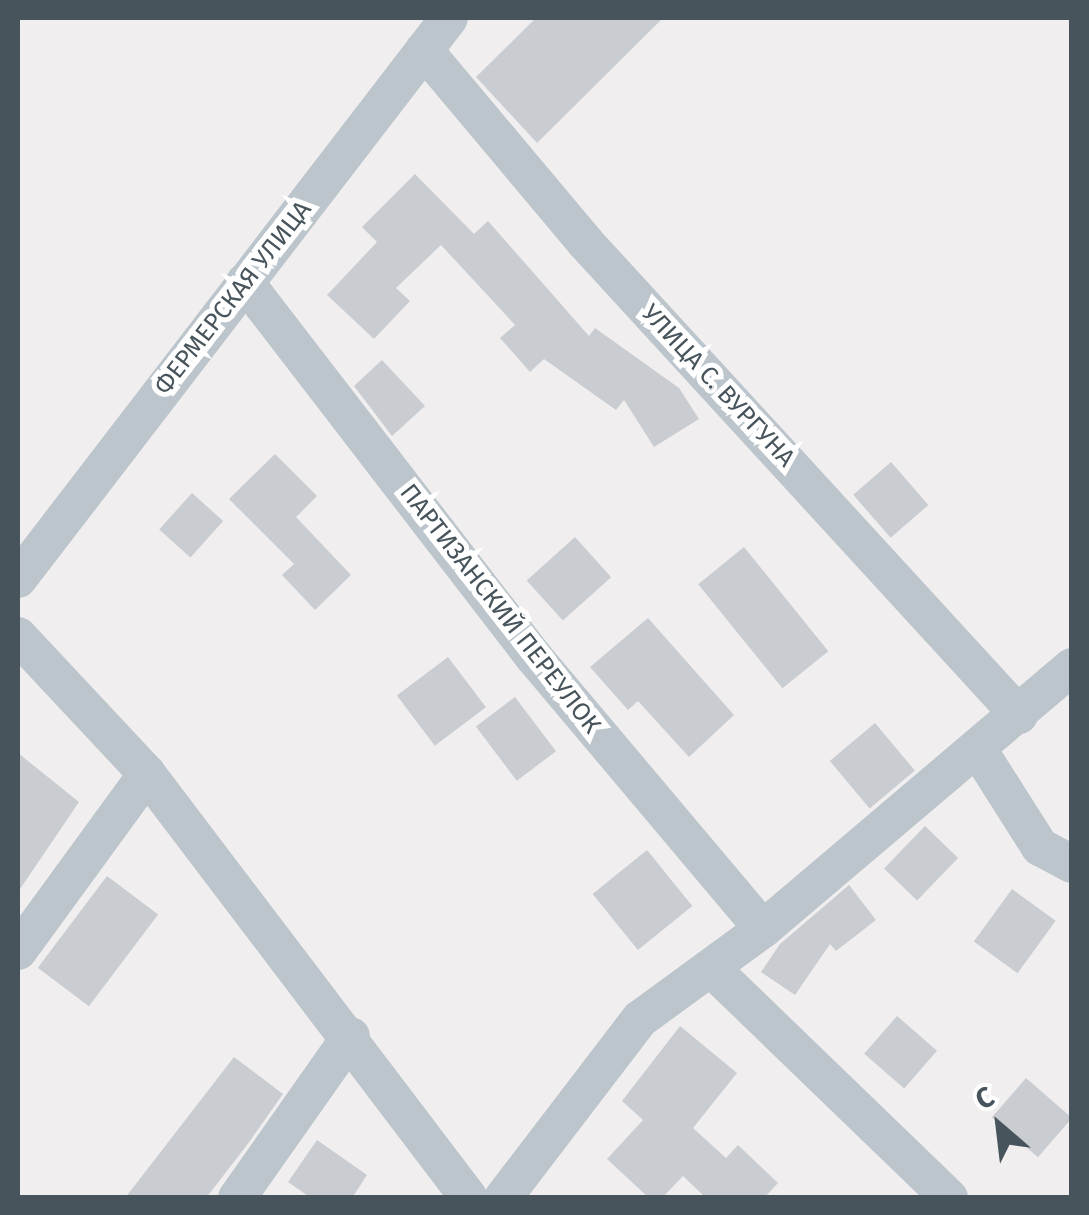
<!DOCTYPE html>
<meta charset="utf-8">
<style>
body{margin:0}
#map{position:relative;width:1089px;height:1215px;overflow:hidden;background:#f1eeef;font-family:"Fira Sans",sans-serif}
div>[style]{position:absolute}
.building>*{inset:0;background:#c9ccd1;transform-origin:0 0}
.minor>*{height:38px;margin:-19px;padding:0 19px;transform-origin:19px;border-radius:19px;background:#bbc5cb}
span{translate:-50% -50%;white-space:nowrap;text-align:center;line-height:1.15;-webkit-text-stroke:10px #fff;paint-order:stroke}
.street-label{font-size:25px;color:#48545b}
.frame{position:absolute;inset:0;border:20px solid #48545b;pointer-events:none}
.north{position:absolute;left:949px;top:1075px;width:100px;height:100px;-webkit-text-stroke:8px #fff;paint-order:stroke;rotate:332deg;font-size:28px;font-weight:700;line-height:40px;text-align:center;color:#48545b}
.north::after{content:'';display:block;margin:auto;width:35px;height:45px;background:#48545b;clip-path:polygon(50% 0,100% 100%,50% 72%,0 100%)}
</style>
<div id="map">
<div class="building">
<i style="clip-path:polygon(536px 18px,663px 18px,537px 143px,476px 77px)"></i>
<i style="clip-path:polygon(415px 174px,474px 234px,488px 221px,589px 336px,595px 328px,679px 388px,699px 419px,654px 447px,624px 400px,616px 410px,544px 359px,530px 372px,500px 338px,515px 325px,441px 245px,396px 288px,410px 301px,374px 339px,327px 295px,377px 242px,362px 227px)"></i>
<i style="clip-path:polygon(382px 360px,425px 406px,392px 436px,354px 386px)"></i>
<i style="clip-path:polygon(275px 454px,317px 496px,296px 517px,351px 575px,315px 610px,282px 575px,294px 564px,229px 499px)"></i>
<i style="left:891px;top:462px;width:57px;height:50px;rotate:49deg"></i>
<i style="left:192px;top:493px;width:42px;height:49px;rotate:42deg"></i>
<i style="left:575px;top:537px;width:54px;height:65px;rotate:48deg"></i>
<i style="left:744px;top:547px;width:134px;height:59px;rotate:51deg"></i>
<i style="clip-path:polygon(648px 618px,734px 715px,689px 757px,638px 701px,628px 710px,590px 667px)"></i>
<i style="left:448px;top:657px;width:63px;height:64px;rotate:53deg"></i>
<i style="left:515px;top:697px;width:68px;height:49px;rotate:53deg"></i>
<i style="left:875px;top:723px;width:62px;height:59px;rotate:50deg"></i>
<i style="clip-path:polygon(18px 753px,79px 802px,18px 892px)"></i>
<i style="left:925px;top:826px;width:46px;height:59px;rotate:44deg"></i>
<i style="left:647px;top:850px;width:72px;height:70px;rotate:51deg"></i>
<i style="left:107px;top:876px;width:64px;height:115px;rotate:37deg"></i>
<i style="clip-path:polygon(849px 885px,876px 920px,836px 951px,830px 944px,795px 995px,761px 972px,780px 944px)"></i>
<i style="left:1012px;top:889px;width:54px;height:65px;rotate:36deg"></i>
<i style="left:897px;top:1016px;width:53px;height:50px;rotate:41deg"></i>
<i style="clip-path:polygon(680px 1026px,737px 1073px,693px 1128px,726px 1158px,738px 1145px,778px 1183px,764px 1198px,706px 1198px,683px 1176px,662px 1198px,649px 1198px,607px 1159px,643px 1120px,622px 1101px)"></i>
<i style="clip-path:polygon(234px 1057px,283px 1094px,247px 1145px,206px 1198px,125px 1198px)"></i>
<i style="left:1026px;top:1078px;width:61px;height:52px;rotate:41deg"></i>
<i style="clip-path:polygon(317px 1140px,367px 1175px,352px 1198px,311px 1198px,288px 1182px)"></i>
</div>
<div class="minor">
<i style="left:424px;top:50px;width:251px;rotate:50deg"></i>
<i style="left:585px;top:242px;width:642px;rotate:47.46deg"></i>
<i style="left:245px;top:282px;width:472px;rotate:52.4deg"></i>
<i style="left:533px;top:656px;width:357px;rotate:49.9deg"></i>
<i style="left:18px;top:579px;width:707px;rotate:-52.47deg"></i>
<i style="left:18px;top:636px;width:189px;rotate:46.9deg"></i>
<i style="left:147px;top:774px;width:532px;rotate:52.79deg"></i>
<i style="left:979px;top:751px;width:114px;rotate:57.6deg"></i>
<i style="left:1040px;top:847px;width:36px;rotate:28deg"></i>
<i style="left:18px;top:951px;width:219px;rotate:-53.9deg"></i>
<i style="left:711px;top:968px;width:331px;rotate:44deg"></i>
<i style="left:237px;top:1198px;width:198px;rotate:-54.9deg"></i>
<i style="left:503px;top:1198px;width:225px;rotate:-52.6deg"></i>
<i style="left:640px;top:1019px;width:152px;rotate:-36.2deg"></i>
<i style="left:763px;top:929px;width:405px;rotate:-40.3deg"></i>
</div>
<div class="street-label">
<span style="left:233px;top:298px;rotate:-52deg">ФЕРМЕРСКАЯ УЛИЦА</span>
<span style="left:718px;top:386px;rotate:47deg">УЛИЦА С. ВУРГУНА</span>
<span style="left:500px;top:609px;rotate:52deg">ПАРТИЗАНСКИЙ ПЕРЕУЛОК</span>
</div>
<div class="frame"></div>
<div class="north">С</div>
</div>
